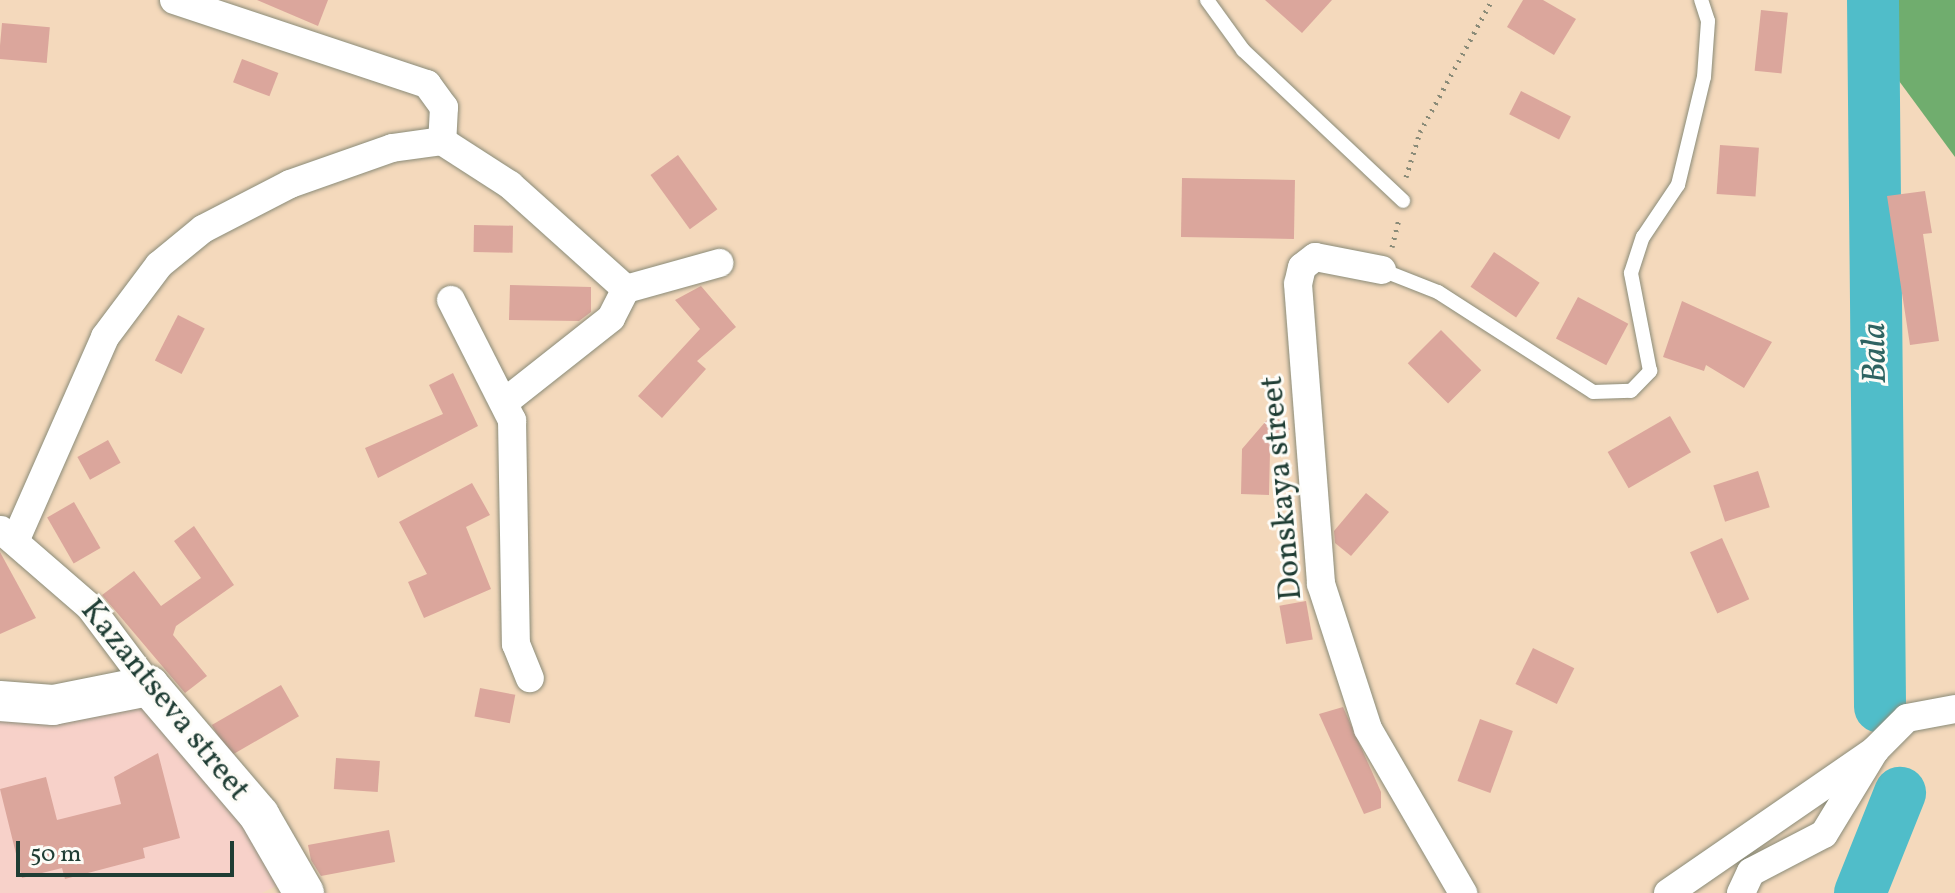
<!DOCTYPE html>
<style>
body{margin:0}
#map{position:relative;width:1955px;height:893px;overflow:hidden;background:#f4d9bc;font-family:Vollkorn,serif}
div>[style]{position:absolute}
.built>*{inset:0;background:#f7d1c9}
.forest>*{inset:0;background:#70ad6e}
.river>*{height:52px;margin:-26px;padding:0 26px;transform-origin:26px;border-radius:26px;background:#50bdc9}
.building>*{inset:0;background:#dba69c;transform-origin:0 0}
.path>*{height:5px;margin-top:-2.5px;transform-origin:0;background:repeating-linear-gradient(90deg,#8a8b78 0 2px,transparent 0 8px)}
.roads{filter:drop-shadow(0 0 2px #8a8b78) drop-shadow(0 0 2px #8a8b78)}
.lane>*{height:14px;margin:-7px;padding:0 7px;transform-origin:7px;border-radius:7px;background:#fff}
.street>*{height:28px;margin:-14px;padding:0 14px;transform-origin:14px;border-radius:14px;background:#fff}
.secondary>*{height:40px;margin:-20px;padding:0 20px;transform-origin:20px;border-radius:20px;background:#fff}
span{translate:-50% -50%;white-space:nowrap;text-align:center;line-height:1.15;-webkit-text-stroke:6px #fdfcf7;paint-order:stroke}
.street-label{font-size:32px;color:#1f3d34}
.water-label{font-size:34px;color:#2e6361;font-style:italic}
.scale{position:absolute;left:16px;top:841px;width:218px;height:36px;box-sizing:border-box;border:4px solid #1f3d34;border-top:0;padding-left:10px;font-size:24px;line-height:28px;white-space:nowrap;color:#1f3d34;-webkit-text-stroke:6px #fdfcf7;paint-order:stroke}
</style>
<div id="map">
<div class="built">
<i style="clip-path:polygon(147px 696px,267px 844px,282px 883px,262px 893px,0 893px,0 710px)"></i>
</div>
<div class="forest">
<i style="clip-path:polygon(1893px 0,1955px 0,1955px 157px,1888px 66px)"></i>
</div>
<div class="river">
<i style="left:1873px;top:0;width:707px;rotate:89.43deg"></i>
<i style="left:1860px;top:893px;width:108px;rotate:-68.2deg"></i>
</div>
<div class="building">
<i style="clip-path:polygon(257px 0,328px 0,318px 26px)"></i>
<i style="clip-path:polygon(1265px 0,1332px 0,1302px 33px)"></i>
<i style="clip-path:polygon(1523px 0,1543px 0,1576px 19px,1554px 55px,1507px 27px)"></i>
<i style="left:1761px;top:10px;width:27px;height:61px;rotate:6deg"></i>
<i style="left:2px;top:23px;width:48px;height:36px;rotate:5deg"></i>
<i style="left:242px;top:59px;width:39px;height:25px;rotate:21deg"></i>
<i style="left:1521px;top:91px;width:56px;height:26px;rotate:27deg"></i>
<i style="left:1720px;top:145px;width:39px;height:49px;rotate:4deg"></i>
<i style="left:678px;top:155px;width:67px;height:34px;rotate:54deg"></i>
<i style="left:1182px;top:178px;width:113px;height:59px;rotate:1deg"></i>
<i style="clip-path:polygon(1925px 191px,1932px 233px,1923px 234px,1939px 341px,1910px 345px,1887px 196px)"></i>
<i style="left:474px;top:225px;width:39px;height:27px;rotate:1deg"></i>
<i style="left:1494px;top:252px;width:55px;height:42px;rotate:34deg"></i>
<i style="clip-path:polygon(510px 285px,591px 287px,591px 312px,579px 321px,509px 320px)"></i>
<i style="clip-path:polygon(701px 286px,736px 327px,697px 361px,706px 369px,662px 418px,638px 396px,700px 329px,675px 300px)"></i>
<i style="left:1578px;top:297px;width:57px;height:47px;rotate:28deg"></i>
<i style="clip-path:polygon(1682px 301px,1772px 342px,1744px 388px,1706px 365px,1704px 371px,1663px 357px)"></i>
<i style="left:178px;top:315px;width:30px;height:51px;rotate:27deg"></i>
<i style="left:1441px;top:330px;width:57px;height:47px;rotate:45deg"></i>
<i style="clip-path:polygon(453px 373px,478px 426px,378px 478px,365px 448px,443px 414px,429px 385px)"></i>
<i style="clip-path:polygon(1272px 414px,1290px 429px,1270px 452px,1269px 495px,1241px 494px,1242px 449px)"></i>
<i style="left:1670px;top:416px;width:42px;height:72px;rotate:60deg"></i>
<i style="left:108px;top:440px;width:26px;height:35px;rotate:61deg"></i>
<i style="left:1758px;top:471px;width:38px;height:47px;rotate:72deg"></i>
<i style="clip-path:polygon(472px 483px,490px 515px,466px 527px,491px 589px,424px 618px,408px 582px,427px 574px,399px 522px)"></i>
<i style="clip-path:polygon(1366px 493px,1389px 512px,1351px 556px,1335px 543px,1334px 531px)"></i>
<i style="left:74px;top:502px;width:53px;height:31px;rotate:60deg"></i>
<i style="clip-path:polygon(194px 526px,234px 585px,176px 626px,173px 635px,207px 676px,185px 693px,102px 595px,134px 571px,161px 606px,201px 578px,174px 541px)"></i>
<i style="left:1722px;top:538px;width:67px;height:35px;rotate:66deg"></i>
<i style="clip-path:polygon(0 552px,36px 618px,0 634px)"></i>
<i style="left:1306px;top:601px;width:39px;height:27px;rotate:80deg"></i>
<i style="left:1533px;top:648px;width:46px;height:40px;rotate:26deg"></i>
<i style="left:281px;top:685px;width:36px;height:80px;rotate:60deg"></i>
<i style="left:480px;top:688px;width:36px;height:29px;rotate:11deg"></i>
<i style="clip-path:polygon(1343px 707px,1381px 792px,1381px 808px,1364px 814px,1319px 714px)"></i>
<i style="left:1480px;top:719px;width:35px;height:66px;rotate:20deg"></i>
<i style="clip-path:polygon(158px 753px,180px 838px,143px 848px,145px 858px,65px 879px,62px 868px,22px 878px,0 789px,46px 777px,57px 820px,121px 804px,114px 777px)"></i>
<i style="left:336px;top:758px;width:44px;height:31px;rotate:4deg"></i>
<i style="clip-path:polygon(389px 830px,395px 862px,321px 876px,311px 860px,308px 845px)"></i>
</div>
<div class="path">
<i style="left:1406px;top:177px;width:47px;rotate:-72.7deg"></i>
<i style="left:1420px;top:132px;width:150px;rotate:-61.4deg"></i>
<i style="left:1392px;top:247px;width:30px;rotate:-76deg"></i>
</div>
<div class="roads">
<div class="lane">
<i style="left:1207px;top:0;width:62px;rotate:54.2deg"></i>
<i style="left:1243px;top:50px;width:220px;rotate:43.3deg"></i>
<i style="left:1382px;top:270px;width:60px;rotate:21.4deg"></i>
<i style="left:1438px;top:292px;width:184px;rotate:32.8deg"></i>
<i style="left:1593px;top:392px;width:38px;rotate:-2deg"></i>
<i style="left:1631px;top:391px;width:28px;rotate:-46deg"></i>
<i style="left:1650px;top:371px;width:100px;rotate:-101deg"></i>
<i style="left:1631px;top:273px;width:38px;rotate:-72deg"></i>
<i style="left:1643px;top:237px;width:63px;rotate:-56.1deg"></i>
<i style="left:1678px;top:185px;width:111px;rotate:-76.5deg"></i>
<i style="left:1704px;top:77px;width:56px;rotate:-85.9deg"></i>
<i style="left:1708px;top:21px;width:22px;rotate:-108deg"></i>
</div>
<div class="street">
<i style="left:174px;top:0;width:267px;rotate:18.4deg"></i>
<i style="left:427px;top:84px;width:29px;rotate:54deg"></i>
<i style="left:444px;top:107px;width:34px;rotate:93deg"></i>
<i style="left:442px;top:141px;width:81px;rotate:32.9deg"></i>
<i style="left:510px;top:185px;width:156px;rotate:41.9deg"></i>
<i style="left:1382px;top:270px;width:68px;rotate:-169deg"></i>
<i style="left:1315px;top:257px;width:16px;rotate:142deg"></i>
<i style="left:1302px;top:267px;width:17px;rotate:103deg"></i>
<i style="left:1298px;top:284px;width:301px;rotate:85.6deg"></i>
<i style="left:1321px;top:584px;width:152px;rotate:72deg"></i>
<i style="left:1368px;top:729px;width:190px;rotate:59.9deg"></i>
<i style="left:451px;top:300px;width:135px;rotate:63.1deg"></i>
<i style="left:512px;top:420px;width:224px;rotate:89deg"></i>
<i style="left:516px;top:644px;width:37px;rotate:68deg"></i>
<i style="left:506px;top:401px;width:134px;rotate:-38.3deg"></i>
<i style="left:611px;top:318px;width:33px;rotate:-63deg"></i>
<i style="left:626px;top:289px;width:97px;rotate:-15.6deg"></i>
<i style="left:1px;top:530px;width:118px;rotate:40.9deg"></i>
<i style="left:90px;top:607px;width:99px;rotate:53.2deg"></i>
<i style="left:16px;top:539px;width:221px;rotate:-66.2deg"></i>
<i style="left:105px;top:337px;width:90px;rotate:-53.1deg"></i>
<i style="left:159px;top:265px;width:57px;rotate:-39.3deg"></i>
<i style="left:203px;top:229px;width:98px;rotate:-27.3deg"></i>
<i style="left:290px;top:184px;width:108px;rotate:-19.4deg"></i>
<i style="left:392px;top:148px;width:50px;rotate:-8deg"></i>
<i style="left:1668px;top:893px;width:252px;rotate:-34.6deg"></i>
<i style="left:1875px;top:750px;width:45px;rotate:-45deg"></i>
<i style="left:1907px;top:718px;width:49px;rotate:-10.6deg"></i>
<i style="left:1741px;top:893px;width:23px;rotate:-65deg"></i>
<i style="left:1751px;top:872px;width:82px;rotate:-27.5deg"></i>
<i style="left:1824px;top:834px;width:98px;rotate:-58.7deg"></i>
</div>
<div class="secondary">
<i style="left:0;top:701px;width:53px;rotate:4.3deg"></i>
<i style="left:53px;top:705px;width:98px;rotate:-11.2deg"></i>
<i style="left:149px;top:686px;width:170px;rotate:49.5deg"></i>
<i style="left:259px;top:815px;width:90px;rotate:60deg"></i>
</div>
</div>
<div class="street-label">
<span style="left:1283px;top:488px;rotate:-95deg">Donskaya street</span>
<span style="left:164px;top:701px;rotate:51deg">Kazantseva street</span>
</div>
<div class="water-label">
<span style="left:1876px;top:353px;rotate:-91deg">Bala</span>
</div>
<div class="scale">50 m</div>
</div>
